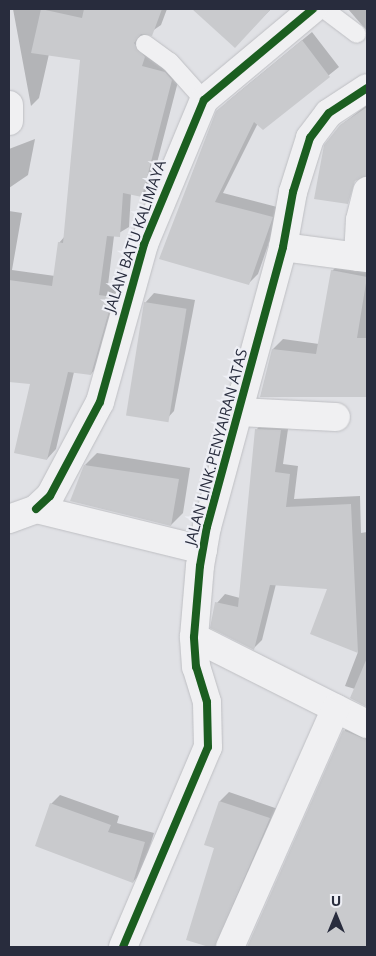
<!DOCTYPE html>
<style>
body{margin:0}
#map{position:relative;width:376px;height:956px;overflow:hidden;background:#e0e1e5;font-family:"Open Sans",sans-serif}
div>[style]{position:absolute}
.shadow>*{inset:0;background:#0003}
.building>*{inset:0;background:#c9cacd;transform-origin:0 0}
.roads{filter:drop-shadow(0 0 1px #bebfc3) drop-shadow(0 0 1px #bebfc3)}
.lane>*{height:18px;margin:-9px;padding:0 9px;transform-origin:9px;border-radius:9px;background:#f0f0f2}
.street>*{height:28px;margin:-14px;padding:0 14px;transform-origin:14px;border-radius:14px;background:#f0f0f2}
.cycleway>*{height:8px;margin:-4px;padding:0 4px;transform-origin:4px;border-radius:4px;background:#1b5e20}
span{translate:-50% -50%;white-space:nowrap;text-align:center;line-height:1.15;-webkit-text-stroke:4.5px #eeeff5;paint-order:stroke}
.street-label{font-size:15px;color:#282c3d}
.frame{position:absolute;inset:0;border:10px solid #282c3d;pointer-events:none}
.north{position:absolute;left:311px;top:891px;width:50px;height:50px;-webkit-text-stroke:4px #eeeff5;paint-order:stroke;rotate:0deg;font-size:14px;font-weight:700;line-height:20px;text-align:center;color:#282c3d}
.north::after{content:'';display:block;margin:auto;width:18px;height:22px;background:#282c3d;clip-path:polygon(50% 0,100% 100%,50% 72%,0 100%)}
</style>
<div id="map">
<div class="shadow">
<i style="clip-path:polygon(13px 9px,167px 9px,161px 25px,145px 36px,181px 70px,151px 186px,141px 196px,131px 193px,129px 227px,114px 236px,108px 285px,122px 288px,100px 364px,91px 374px,74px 372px,56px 449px,47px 459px,48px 331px,9px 326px,9px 211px,22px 213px,12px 270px,55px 276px,59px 243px,65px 236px,81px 59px,49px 54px,39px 98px,31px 106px)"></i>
<i style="clip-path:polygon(194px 9px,271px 9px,235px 46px)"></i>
<i style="clip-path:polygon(348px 9px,367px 9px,367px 31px)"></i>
<i style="clip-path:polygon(312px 32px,339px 67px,263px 128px,258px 123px,223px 193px,281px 208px,258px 274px,249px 283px,160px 258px,227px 102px)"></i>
<i style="clip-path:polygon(367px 105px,367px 154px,319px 178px,341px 125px)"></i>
<i style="clip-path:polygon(35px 139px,28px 175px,9px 188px,9px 149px)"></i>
<i style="clip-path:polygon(342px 261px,367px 266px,367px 396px,261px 396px,273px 349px,283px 339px,319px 344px,332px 271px)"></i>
<i style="clip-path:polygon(154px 293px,195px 300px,174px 411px,165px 421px,145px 303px)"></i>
<i style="clip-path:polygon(265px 420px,289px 422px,283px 464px,298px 466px,294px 499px,360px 496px,361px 533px,367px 532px,367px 706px,351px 697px,355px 689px,345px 686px,358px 652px,329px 588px,276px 584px,262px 640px,254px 648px,217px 603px,225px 594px,240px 598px,257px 429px)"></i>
<i style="clip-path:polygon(97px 453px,190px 468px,183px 513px,171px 525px,85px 465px)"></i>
<i style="clip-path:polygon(353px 721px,367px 727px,367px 947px,248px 947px,345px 730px)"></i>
<i style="clip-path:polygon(229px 792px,278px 809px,223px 938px,214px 947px,187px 939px,215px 848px,205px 844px,220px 801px)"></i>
<i style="clip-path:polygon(60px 795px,119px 816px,117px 823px,154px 833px,142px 872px,133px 882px,51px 804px)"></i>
</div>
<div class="building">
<i style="clip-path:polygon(41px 9px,82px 18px,84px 9px,162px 9px,152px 36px,141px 34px,134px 43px,145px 57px,142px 66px,165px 72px,172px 80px,142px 197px,123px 193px,120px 237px,107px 236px,99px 295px,113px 297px,91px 375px,68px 372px,47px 460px,14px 453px,30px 384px,9px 382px,9px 280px,52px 286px,58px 242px,63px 243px,80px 60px,31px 53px)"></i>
<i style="clip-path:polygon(192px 9px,271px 9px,235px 48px)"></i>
<i style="clip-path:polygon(302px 40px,330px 77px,263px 130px,254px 122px,215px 202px,273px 217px,249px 285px,159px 259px,216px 111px)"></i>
<i style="clip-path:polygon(367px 107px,367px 176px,355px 181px,348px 204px,314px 199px,324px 145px,340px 125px)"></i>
<i style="clip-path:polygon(331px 270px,367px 277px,357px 338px,367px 338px,367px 397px,260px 397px,272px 349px,316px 354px)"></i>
<i style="left:144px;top:302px;width:43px;height:115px;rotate:9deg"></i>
<i style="clip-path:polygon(255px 429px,281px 430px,275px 472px,290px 474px,286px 507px,351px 504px,358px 653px,310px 634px,327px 589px,270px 585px,254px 650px,210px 628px,215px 602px,238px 607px)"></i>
<i style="clip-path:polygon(84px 465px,179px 479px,171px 526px,70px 501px)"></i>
<i style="clip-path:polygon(367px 658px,367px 707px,350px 698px)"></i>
<i style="clip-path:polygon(343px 730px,367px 740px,367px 947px,247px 947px)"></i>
<i style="clip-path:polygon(219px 801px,270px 818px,215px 947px,209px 947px,186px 940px,214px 848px,204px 845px)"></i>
<i style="clip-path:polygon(50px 803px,111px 825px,108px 832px,145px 842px,133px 883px,35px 846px)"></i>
</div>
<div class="roads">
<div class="lane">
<i style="left:324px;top:9px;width:41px;rotate:37.1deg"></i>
<i style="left:145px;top:44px;width:31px;rotate:36deg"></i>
<i style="left:170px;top:62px;width:51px;rotate:48.2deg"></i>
</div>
<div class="street">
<i style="left:9px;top:105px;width:16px;rotate:90deg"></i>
<i style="left:283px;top:247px;width:85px;rotate:7.5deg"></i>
<i style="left:358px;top:257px;width:37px;rotate:-87deg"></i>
<i style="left:360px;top:220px;width:30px;rotate:-76deg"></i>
<i style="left:239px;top:412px;width:97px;rotate:3deg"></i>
<i style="left:36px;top:509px;width:19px;rotate:-43deg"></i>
<i style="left:50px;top:496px;width:106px;rotate:-62deg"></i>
<i style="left:100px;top:402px;width:164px;rotate:-74.4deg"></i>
<i style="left:144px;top:244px;width:156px;rotate:-67.4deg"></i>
<i style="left:204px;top:100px;width:142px;rotate:-39.9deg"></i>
<i style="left:9px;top:519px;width:29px;rotate:-20deg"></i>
<i style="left:36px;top:509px;width:172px;rotate:13.8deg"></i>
<i style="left:194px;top:637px;width:194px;rotate:26.7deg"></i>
<i style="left:123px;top:947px;width:217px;rotate:-67deg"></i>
<i style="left:208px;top:747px;width:45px;rotate:-91.3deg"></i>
<i style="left:207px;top:702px;width:37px;rotate:-107deg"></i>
<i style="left:196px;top:667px;width:30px;rotate:-94deg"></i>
<i style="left:194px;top:637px;width:71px;rotate:-85.2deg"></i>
<i style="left:200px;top:566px;width:40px;rotate:-80deg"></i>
<i style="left:207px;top:527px;width:290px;rotate:-74.8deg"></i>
<i style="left:283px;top:247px;width:56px;rotate:-79.7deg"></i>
<i style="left:293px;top:192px;width:57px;rotate:-72.5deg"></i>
<i style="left:310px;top:138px;width:31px;rotate:-53deg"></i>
<i style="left:329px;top:113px;width:45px;rotate:-33.3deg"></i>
<i style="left:230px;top:947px;width:261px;rotate:-66.1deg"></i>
</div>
</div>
<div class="cycleway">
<i style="left:36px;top:509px;width:19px;rotate:-43deg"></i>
<i style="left:50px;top:496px;width:106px;rotate:-62deg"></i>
<i style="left:100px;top:402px;width:164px;rotate:-74.4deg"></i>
<i style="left:144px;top:244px;width:156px;rotate:-67.4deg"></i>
<i style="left:204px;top:100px;width:142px;rotate:-39.9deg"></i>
<i style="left:123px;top:947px;width:217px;rotate:-67deg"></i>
<i style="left:208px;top:747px;width:45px;rotate:-91.3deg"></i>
<i style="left:207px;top:702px;width:37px;rotate:-107deg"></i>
<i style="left:196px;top:667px;width:30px;rotate:-94deg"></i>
<i style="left:194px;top:637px;width:71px;rotate:-85.2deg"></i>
<i style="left:200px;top:566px;width:40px;rotate:-80deg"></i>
<i style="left:207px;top:527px;width:290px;rotate:-74.8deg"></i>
<i style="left:283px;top:247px;width:56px;rotate:-79.7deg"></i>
<i style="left:293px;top:192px;width:57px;rotate:-72.5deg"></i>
<i style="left:310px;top:138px;width:31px;rotate:-53deg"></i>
<i style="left:329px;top:113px;width:45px;rotate:-33.3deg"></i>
</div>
<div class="street-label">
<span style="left:135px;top:236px;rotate:-71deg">JALAN BATU KALIMAYA</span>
<span style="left:216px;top:447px;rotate:-75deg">JALAN LINK.PENYAIRAN ATAS</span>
</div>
<div class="frame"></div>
<div class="north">U</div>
</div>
